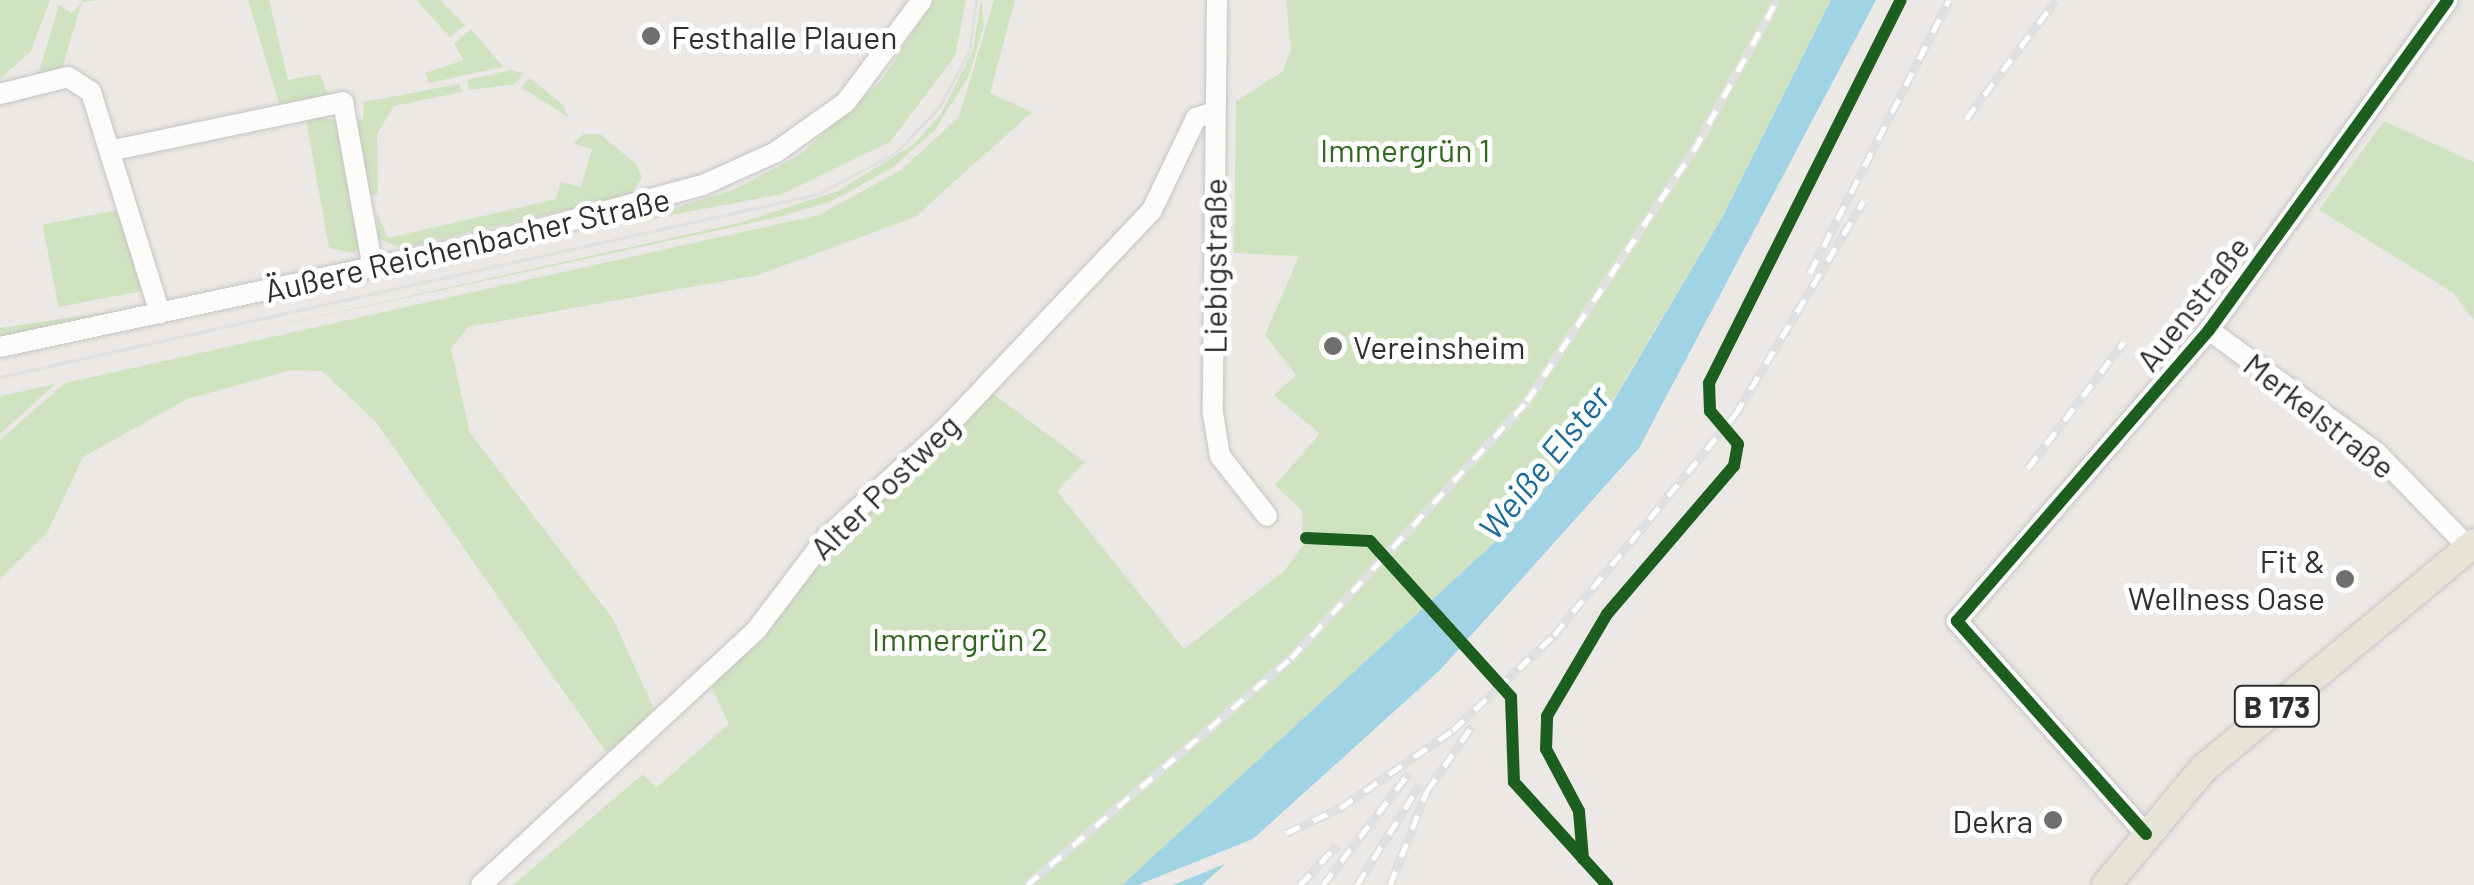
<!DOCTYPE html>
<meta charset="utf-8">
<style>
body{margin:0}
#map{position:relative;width:2474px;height:885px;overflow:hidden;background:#ebe8e5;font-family:Barlow,sans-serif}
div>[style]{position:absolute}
.green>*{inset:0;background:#cfe3c1;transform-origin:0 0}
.water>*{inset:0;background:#a0d4e5}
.pier>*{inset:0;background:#ebe8e5}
.roads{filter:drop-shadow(0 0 2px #c6c5c4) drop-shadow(0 0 2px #c6c5c4)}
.minor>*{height:20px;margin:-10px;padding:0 10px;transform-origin:10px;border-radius:10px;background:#fcfcfb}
.major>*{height:28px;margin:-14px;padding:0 14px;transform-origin:14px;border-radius:14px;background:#e6e3d7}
.tram>*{height:2.5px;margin:-1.25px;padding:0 1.25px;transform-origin:1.25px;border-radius:1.25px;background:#dfe0e1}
.rail>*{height:9px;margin-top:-4.5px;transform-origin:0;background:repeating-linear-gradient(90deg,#fff 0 15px,#dfe0e1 0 30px);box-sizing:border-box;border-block:2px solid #dfe0e1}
.cycleway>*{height:12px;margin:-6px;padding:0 6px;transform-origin:6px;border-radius:6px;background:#1b5e20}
.dots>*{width:28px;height:28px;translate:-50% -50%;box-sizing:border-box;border:5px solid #fff;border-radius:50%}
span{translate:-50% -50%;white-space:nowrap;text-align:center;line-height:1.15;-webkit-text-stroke:10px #fff;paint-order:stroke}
.shield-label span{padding:2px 8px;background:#fff;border:2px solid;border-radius:8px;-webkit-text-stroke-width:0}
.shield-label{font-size:30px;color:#2e2e2e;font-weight:700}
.poi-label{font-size:32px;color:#2e2e2e}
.left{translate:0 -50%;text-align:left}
.right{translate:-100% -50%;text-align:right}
.park-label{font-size:32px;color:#316722}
.street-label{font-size:32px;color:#2e2e2e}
.water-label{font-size:35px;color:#1a6c96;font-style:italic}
</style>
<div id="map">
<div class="green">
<i style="clip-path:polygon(0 0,50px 0,31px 51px,0 79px)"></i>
<i style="clip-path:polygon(83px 0,98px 0,82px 2px,62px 68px,38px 75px,59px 5px,72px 13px)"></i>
<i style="clip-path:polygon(248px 0,269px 0,288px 80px,320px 74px,329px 97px,281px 110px)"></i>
<i style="clip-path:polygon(416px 0,440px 0,465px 25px,450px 37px)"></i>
<i style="clip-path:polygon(934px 0,966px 0,955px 56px,890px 142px,782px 194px,619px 225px,733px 190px,798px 156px,881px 81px)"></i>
<i style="clip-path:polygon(981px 0,984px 24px,969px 76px,935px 130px,892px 168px,830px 202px,774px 218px,193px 344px,739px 223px,838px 191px,913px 145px,941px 114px,973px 50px)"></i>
<i style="clip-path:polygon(994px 0,1015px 0,990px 93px,1032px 112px,915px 217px,758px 275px,468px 327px,451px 349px,470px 433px,613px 619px,654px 709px,618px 746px,606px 752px,376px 422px,322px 371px,292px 370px,187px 399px,83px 457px,47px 533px,0 579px,0 440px,65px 383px,819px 215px,901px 170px,959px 117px)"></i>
<i style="clip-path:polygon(1286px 0,1831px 0,1723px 216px,1603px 417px,1519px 520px,1122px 885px,513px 885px,643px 774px,656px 788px,729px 724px,709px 682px,756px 636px,762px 642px,824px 548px,988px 390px,1085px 462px,1057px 491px,1184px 649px,1285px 570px,1303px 545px,1302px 511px,1275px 485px,1320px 434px,1274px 395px,1296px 375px,1265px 335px,1299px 256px,1234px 253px,1236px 101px,1282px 72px,1291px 50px)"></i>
<i style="clip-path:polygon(471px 29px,503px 67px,429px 83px,425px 73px,464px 60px,454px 44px)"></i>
<i style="clip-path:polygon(511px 70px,524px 73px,515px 84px,469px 90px,467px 80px)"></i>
<i style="clip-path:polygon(530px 78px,563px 105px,569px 118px,521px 87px)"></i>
<i style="clip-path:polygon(459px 84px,462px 92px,394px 106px,377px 134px,378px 194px,370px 195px,355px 119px,363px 119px,364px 102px)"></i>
<i style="clip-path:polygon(305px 114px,339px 121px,362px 248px,354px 253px,329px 248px)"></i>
<i style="clip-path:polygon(2384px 121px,2474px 162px,2474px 320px,2452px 292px,2319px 210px)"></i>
<i style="clip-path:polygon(584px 134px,600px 134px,637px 165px,642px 178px,631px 195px,401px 248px,378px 238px,377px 213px,388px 238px,556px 199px,561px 182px,581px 187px,592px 149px,573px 143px)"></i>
<i style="left:128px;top:208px;width:84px;height:87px;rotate:79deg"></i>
<i style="clip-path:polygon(135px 308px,0 337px,0 328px)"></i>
<i style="clip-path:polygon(55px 384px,0 434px,0 396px)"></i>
</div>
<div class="water">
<i style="clip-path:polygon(1831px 0,1876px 0,1639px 448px,1440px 670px,1202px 885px,1122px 885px,1519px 520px,1604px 417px,1723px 216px)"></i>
</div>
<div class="pier">
<i style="clip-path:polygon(1268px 833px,1240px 858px,1173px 885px,1138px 885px)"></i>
</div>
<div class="roads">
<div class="minor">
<i style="left:1217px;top:0;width:413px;rotate:90.6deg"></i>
<i style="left:1213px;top:413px;width:44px;rotate:80.8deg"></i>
<i style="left:1220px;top:456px;width:76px;rotate:51.9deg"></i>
<i style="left:0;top:94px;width:70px;rotate:-14deg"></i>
<i style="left:68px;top:77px;width:27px;rotate:33deg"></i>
<i style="left:91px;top:92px;width:232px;rotate:72.7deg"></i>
<i style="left:114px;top:150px;width:234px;rotate:-11.8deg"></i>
<i style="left:343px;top:102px;width:170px;rotate:79.8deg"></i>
<i style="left:2209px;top:330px;width:208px;rotate:36.2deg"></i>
<i style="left:2377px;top:453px;width:132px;rotate:45.9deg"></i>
<i style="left:0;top:347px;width:505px;rotate:-12.11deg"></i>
<i style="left:494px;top:241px;width:216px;rotate:-15deg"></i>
<i style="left:703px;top:185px;width:80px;rotate:-24.3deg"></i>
<i style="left:776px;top:152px;width:86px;rotate:-35.5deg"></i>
<i style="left:846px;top:102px;width:127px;rotate:-53.3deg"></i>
<i style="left:2146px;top:834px;width:285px;rotate:-131.6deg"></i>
<i style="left:1957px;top:621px;width:385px;rotate:-49.1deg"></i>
<i style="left:2209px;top:330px;width:407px;rotate:-54.1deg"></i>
<i style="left:481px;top:885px;width:376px;rotate:-42.8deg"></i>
<i style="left:757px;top:629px;width:114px;rotate:-52.8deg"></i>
<i style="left:826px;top:538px;width:161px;rotate:-42.5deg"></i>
<i style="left:945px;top:429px;width:301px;rotate:-46.6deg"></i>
<i style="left:1152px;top:210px;width:102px;rotate:-64.4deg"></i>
<i style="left:1196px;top:118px;width:20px;rotate:-18deg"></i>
</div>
<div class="major">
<i style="left:2106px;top:885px;width:151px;rotate:-50.1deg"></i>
<i style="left:2203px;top:769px;width:353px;rotate:-39.8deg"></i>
</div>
</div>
<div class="tram">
<i style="left:0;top:377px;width:838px;rotate:-12.61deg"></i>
<i style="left:818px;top:194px;width:89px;rotate:-28deg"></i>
<i style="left:897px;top:152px;width:62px;rotate:-47deg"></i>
<i style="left:939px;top:107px;width:63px;rotate:-61.4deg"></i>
<i style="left:969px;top:52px;width:52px;rotate:-82.3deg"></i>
</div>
<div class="rail">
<i style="left:1966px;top:119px;width:149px;rotate:-52.9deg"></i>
<i style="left:1810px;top:273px;width:306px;rotate:-63deg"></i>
<i style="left:2028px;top:468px;width:158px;rotate:-52.7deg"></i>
<i style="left:1286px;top:833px;width:60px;rotate:-24.8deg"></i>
<i style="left:1340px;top:808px;width:137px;rotate:-34.6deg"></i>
<i style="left:1453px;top:730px;width:139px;rotate:-43.2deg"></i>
<i style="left:1554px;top:635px;width:285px;rotate:-50.6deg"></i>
<i style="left:1735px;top:415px;width:249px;rotate:-59deg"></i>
<i style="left:1027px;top:885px;width:348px;rotate:-40.7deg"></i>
<i style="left:1291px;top:658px;width:349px;rotate:-47.4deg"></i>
<i style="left:1527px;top:401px;width:301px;rotate:-56.4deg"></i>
<i style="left:1694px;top:150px;width:171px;rotate:-61deg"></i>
<i style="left:1300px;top:885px;width:54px;rotate:-47.2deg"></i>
<i style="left:1323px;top:885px;width:141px;rotate:-52.5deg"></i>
<i style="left:1357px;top:885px;width:119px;rotate:-58deg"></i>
<i style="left:1390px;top:885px;width:101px;rotate:-68.5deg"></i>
<i style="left:1427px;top:791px;width:79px;rotate:-55.3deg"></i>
</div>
<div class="cycleway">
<i style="left:1306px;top:538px;width:64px;rotate:2.7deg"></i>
<i style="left:1370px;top:541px;width:210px;rotate:47.9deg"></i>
<i style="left:1511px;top:697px;width:85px;rotate:88deg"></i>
<i style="left:1514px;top:782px;width:139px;rotate:47.9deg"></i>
<i style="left:2146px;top:834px;width:285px;rotate:-131.6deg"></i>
<i style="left:1957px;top:621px;width:385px;rotate:-49.1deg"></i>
<i style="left:2209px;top:330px;width:407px;rotate:-54.1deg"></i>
<i style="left:1583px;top:859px;width:48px;rotate:-94.8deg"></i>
<i style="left:1579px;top:811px;width:70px;rotate:-118deg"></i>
<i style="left:1546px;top:749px;width:33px;rotate:-88deg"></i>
<i style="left:1547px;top:716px;width:118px;rotate:-59.5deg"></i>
<i style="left:1607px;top:614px;width:195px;rotate:-49.4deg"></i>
<i style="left:1734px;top:466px;width:22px;rotate:-80deg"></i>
<i style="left:1738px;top:444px;width:43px;rotate:-130.3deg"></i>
<i style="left:1710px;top:411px;width:28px;rotate:-92deg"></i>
<i style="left:1709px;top:383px;width:428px;rotate:-63.4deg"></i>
</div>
<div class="dots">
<i style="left:651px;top:36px;background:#706f6e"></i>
<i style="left:1333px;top:346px;background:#706f6e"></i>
<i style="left:2345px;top:579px;background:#706f6e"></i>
<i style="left:2053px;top:820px;background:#706f6e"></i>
</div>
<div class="shield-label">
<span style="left:2277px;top:706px">B 173</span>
</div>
<div class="poi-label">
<span class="left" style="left:671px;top:36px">Festhalle Plauen</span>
<span class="left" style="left:1353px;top:346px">Vereinsheim</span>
<span class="right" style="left:2325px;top:579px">Fit &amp;<br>Wellness Oase</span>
<span class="right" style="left:2033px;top:820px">Dekra</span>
</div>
<div class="park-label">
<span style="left:1405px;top:149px">Immergrün 1</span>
<span style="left:960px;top:638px">Immergrün 2</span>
</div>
<div class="street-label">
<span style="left:467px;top:244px;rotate:-13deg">Äußere Reichenbacher Straße</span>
<span style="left:1214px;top:266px;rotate:-90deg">Liebigstraße</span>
<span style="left:2192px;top:303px;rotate:-52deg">Auenstraße</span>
<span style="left:2320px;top:415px;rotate:38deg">Merkelstraße</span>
<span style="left:884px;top:486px;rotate:-44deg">Alter Postweg</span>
</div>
<div class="water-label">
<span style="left:1543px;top:462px;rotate:-51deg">Weiße Elster</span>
</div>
</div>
